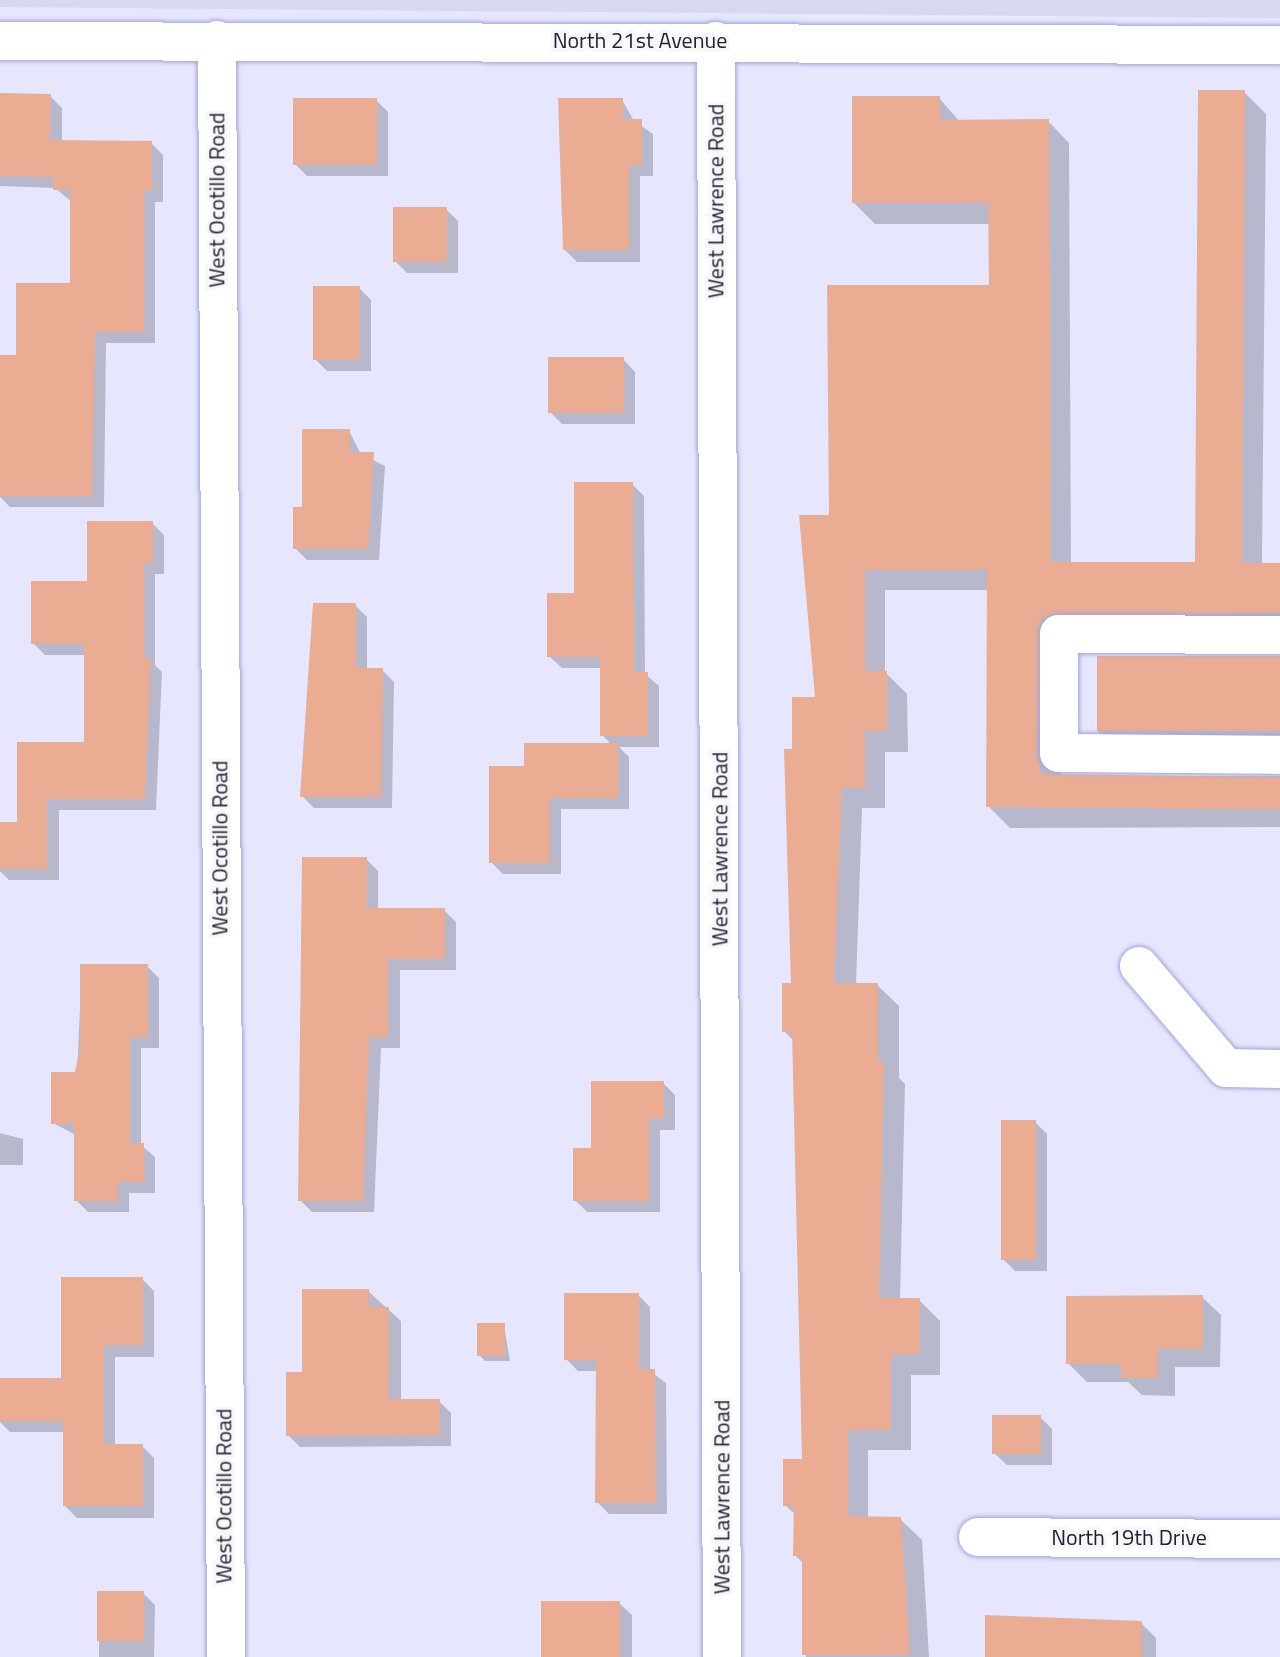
<!DOCTYPE html>
<style>
body{margin:0}
#map{position:relative;width:1280px;height:1657px;overflow:hidden;background:#e6e7ff;font-family:"Titillium Web",sans-serif}
div>[style]{position:absolute}
.built>*{inset:0;background:#d7d8f2}
.shadow>*{inset:0;background:#0003}
.building>*{inset:0;background:#eaad94;transform-origin:0 0}
.roads{filter:drop-shadow(0 0 2px #a3a4db) drop-shadow(0 0 2px #a3a4db)}
.minor>*{height:38px;margin:-19px;padding:0 19px;transform-origin:19px;border-radius:19px;background:#fff}
span{translate:-50% -50%;white-space:nowrap;text-align:center;line-height:1.15;-webkit-text-stroke:7px #f7f7f7;paint-order:stroke}
.street-label{font-size:22px;color:#1f1f34}
</style>
<div id="map">
<div class="built">
<i style="clip-path:polygon(0 0,1280px 0,1280px 18px,0 7px)"></i>
</div>
<div class="shadow">
<i style="clip-path:polygon(1244px 92px,1266px 114px,1262px 565px,1280px 565px,1280px 633px,1081px 632px,1057px 656px,1061px 776px,1280px 776px,1280px 827px,1010px 828px,988px 806px,989px 590px,885px 590px,885px 672px,907px 694px,908px 752px,885px 752px,885px 808px,862px 808px,856px 985px,877px 985px,899px 1006px,899px 1078px,905px 1084px,900px 1300px,919px 1300px,940px 1321px,940px 1375px,911px 1375px,911px 1450px,868px 1450px,868px 1518px,900px 1519px,922px 1540px,929px 1657px,806px 1657px,804px 1564px,795px 1555px,796px 1515px,785px 1505px,804px 1461px,794px 1041px,784px 1031px,793px 985px,794px 751px,818px 699px,831px 517px,991px 287px,991px 224px,875px 224px,854px 203px,939px 98px,960px 122px,1048px 121px,1069px 143px,1071px 564px,1197px 564px)"></i>
<i style="clip-path:polygon(0 95px,50px 96px,62px 108px,62px 142px,151px 143px,163px 155px,163px 202px,155px 202px,155px 343px,106px 343px,104px 507px,10px 507px,0 497px,0 357px,18px 357px,72px 285px,72px 202px,55px 188px,0 186px)"></i>
<i style="clip-path:polygon(376px 100px,388px 112px,388px 176px,307px 176px,295px 164px)"></i>
<i style="clip-path:polygon(622px 100px,634px 121px,653px 134px,653px 176px,640px 176px,640px 262px,577px 262px,565px 250px)"></i>
<i style="clip-path:polygon(446px 209px,458px 221px,458px 273px,407px 273px,395px 261px)"></i>
<i style="clip-path:polygon(359px 288px,371px 300px,371px 371px,327px 371px,315px 359px)"></i>
<i style="clip-path:polygon(623px 359px,635px 372px,635px 424px,562px 424px,550px 412px)"></i>
<i style="clip-path:polygon(349px 431px,361px 454px,385px 466px,379px 560px,307px 560px,295px 548px)"></i>
<i style="clip-path:polygon(632px 484px,644px 496px,645px 674px,659px 686px,659px 747px,619px 747px,629px 757px,629px 809px,561px 809px,561px 874px,503px 874px,491px 862px,526px 768px,612px 745px,602px 735px,602px 668px,562px 668px,549px 656px)"></i>
<i style="clip-path:polygon(152px 523px,164px 535px,164px 574px,155px 574px,155px 665px,162px 672px,156px 810px,59px 810px,59px 880px,9px 880px,0 871px,0 824px,19px 824px,86px 744px,86px 655px,45px 655px,33px 643px)"></i>
<i style="clip-path:polygon(355px 605px,367px 617px,367px 670px,382px 670px,394px 682px,392px 808px,314px 808px,302px 796px)"></i>
<i style="clip-path:polygon(1280px 659px,1280px 753px,1119px 752px,1098px 731px)"></i>
<i style="clip-path:polygon(366px 859px,378px 871px,378px 910px,444px 910px,456px 922px,456px 970px,400px 970px,400px 1048px,381px 1048px,374px 1212px,312px 1212px,300px 1200px)"></i>
<i style="clip-path:polygon(82px 966px,147px 966px,159px 978px,159px 1048px,141px 1048px,141px 1145px,155px 1157px,155px 1193px,129px 1193px,129px 1212px,88px 1212px,76px 1200px,76px 1135px,53px 1123px,77px 1074px)"></i>
<i style="clip-path:polygon(663px 1083px,675px 1095px,675px 1130px,660px 1130px,660px 1212px,587px 1212px,575px 1200px,593px 1150px)"></i>
<i style="clip-path:polygon(1035px 1122px,1047px 1134px,1047px 1271px,1015px 1271px,1003px 1259px)"></i>
<i style="clip-path:polygon(0 1133px,23px 1139px,23px 1165px,0 1165px)"></i>
<i style="clip-path:polygon(142px 1279px,154px 1291px,154px 1357px,115px 1357px,115px 1446px,142px 1446px,154px 1458px,154px 1518px,77px 1518px,65px 1506px,65px 1432px,10px 1432px,0 1422px,0 1380px,63px 1380px)"></i>
<i style="clip-path:polygon(368px 1291px,401px 1321px,401px 1401px,439px 1401px,451px 1413px,451px 1446px,300px 1447px,288px 1435px,304px 1374px)"></i>
<i style="clip-path:polygon(638px 1295px,650px 1307px,650px 1371px,666px 1383px,667px 1514px,609px 1514px,597px 1502px,598px 1371px,578px 1371px,566px 1359px)"></i>
<i style="clip-path:polygon(1202px 1297px,1221px 1315px,1220px 1367px,1175px 1367px,1175px 1396px,1142px 1395px,1128px 1382px,1087px 1382px,1068px 1363px)"></i>
<i style="clip-path:polygon(504px 1325px,510px 1361px,485px 1361px,479px 1355px)"></i>
<i style="clip-path:polygon(1040px 1417px,1052px 1429px,1052px 1465px,1007px 1465px,994px 1453px)"></i>
<i style="clip-path:polygon(99px 1593px,143px 1593px,155px 1605px,154px 1657px,99px 1657px)"></i>
<i style="clip-path:polygon(619px 1603px,632px 1615px,632px 1657px,543px 1657px)"></i>
<i style="clip-path:polygon(1141px 1623px,1156px 1638px,1156px 1657px,987px 1657px)"></i>
</div>
<div class="building">
<i style="clip-path:polygon(1198px 90px,1245px 90px,1242px 563px,1280px 563px,1280px 613px,1042px 617px,1037px 753px,1041px 774px,1280px 777px,1280px 809px,986px 807px,987px 570px,865px 570px,865px 671px,887px 671px,887px 731px,865px 731px,865px 788px,842px 788px,834px 983px,878px 983px,878px 1061px,884px 1061px,879px 1298px,920px 1298px,920px 1354px,891px 1354px,891px 1430px,848px 1430px,848px 1516px,901px 1517px,910px 1655px,802px 1655px,802px 1556px,793px 1556px,794px 1506px,783px 1506px,783px 1459px,802px 1459px,792px 1032px,782px 1032px,782px 983px,791px 983px,784px 749px,792px 749px,792px 697px,815px 697px,799px 515px,829px 515px,827px 285px,989px 285px,988px 203px,852px 203px,852px 96px,940px 96px,940px 120px,1049px 119px,1051px 562px,1195px 562px)"></i>
<i style="clip-path:polygon(0 93px,51px 94px,50px 140px,152px 141px,152px 191px,144px 191px,144px 332px,95px 332px,92px 496px,0 496px,0 355px,16px 355px,16px 283px,70px 283px,70px 190px,53px 190px,53px 177px,0 176px)"></i>
<i style="left:293px;top:98px;width:84px;height:67px"></i>
<i style="clip-path:polygon(558px 98px,623px 98px,623px 119px,642px 119px,642px 165px,629px 165px,629px 250px,563px 250px)"></i>
<i style="left:393px;top:207px;width:54px;height:55px"></i>
<i style="left:313px;top:286px;width:47px;height:74px"></i>
<i style="left:548px;top:357px;width:76px;height:56px"></i>
<i style="clip-path:polygon(302px 429px,350px 429px,350px 452px,374px 452px,368px 549px,293px 549px,293px 507px,302px 507px)"></i>
<i style="clip-path:polygon(574px 482px,633px 482px,634px 672px,648px 672px,648px 736px,600px 736px,600px 657px,547px 657px,547px 593px,574px 593px)"></i>
<i style="clip-path:polygon(87px 521px,153px 521px,153px 563px,144px 563px,144px 658px,151px 658px,145px 799px,47px 799px,47px 869px,0 869px,0 822px,17px 822px,17px 742px,84px 742px,84px 644px,31px 644px,31px 581px,87px 581px)"></i>
<i style="clip-path:polygon(313px 603px,356px 603px,356px 668px,383px 668px,381px 797px,300px 797px)"></i>
<i style="left:1097px;top:656px;width:183px;height:75px"></i>
<i style="clip-path:polygon(524px 743px,618px 743px,618px 798px,550px 798px,550px 863px,489px 863px,489px 766px,524px 766px)"></i>
<i style="clip-path:polygon(302px 857px,367px 857px,367px 908px,445px 908px,445px 959px,388px 959px,388px 1037px,369px 1037px,363px 1201px,298px 1201px)"></i>
<i style="clip-path:polygon(80px 964px,148px 964px,148px 1037px,130px 1037px,130px 1143px,144px 1143px,144px 1182px,118px 1182px,118px 1201px,74px 1201px,74px 1124px,51px 1124px,51px 1072px,75px 1072px,80px 1047px)"></i>
<i style="clip-path:polygon(591px 1081px,664px 1081px,664px 1119px,649px 1119px,649px 1201px,573px 1201px,573px 1148px,591px 1148px)"></i>
<i style="left:1001px;top:1120px;width:35px;height:140px"></i>
<i style="clip-path:polygon(61px 1277px,143px 1277px,143px 1345px,104px 1345px,104px 1444px,143px 1444px,143px 1506px,63px 1506px,63px 1421px,0 1421px,0 1378px,61px 1378px)"></i>
<i style="clip-path:polygon(302px 1289px,369px 1289px,369px 1307px,389px 1307px,389px 1399px,440px 1399px,440px 1435px,286px 1436px,286px 1372px,302px 1372px)"></i>
<i style="clip-path:polygon(564px 1293px,639px 1293px,639px 1369px,655px 1369px,656px 1503px,595px 1503px,596px 1360px,564px 1360px)"></i>
<i style="clip-path:polygon(1203px 1295px,1203px 1349px,1158px 1349px,1158px 1378px,1121px 1378px,1121px 1364px,1066px 1364px,1066px 1296px)"></i>
<i style="left:477px;top:1323px;width:28px;height:33px"></i>
<i style="left:992px;top:1415px;width:49px;height:39px"></i>
<i style="left:97px;top:1591px;width:47px;height:50px"></i>
<i style="left:541px;top:1601px;width:79px;height:56px"></i>
<i style="clip-path:polygon(985px 1615px,1142px 1621px,1142px 1657px,985px 1657px)"></i>
</div>
<div class="roads">
<div class="minor">
<i style="left:217px;top:40px;width:1617px;rotate:89.68deg"></i>
<i style="left:0;top:41px;width:1280px;rotate:0.18deg"></i>
<i style="left:716px;top:41px;width:1616px;rotate:89.79deg"></i>
<i style="left:1280px;top:635px;width:221px;rotate:-179.7deg"></i>
<i style="left:1059px;top:634px;width:119px;rotate:90deg"></i>
<i style="left:1059px;top:753px;width:221px;rotate:0.5deg"></i>
<i style="left:1139px;top:966px;width:134px;rotate:49.5deg"></i>
<i style="left:1226px;top:1068px;width:54px;rotate:1.1deg"></i>
<i style="left:978px;top:1537px;width:302px;rotate:0.4deg"></i>
</div>
</div>
<div class="street-label">
<span style="left:640px;top:41px">North 21st Avenue</span>
<span style="left:217px;top:200px;rotate:-90deg">West Ocotillo Road</span>
<span style="left:716px;top:201px;rotate:-90deg">West Lawrence Road</span>
<span style="left:220px;top:848px;rotate:-90deg">West Ocotillo Road</span>
<span style="left:720px;top:849px;rotate:-90deg">West Lawrence Road</span>
<span style="left:224px;top:1496px;rotate:-90deg">West Ocotillo Road</span>
<span style="left:722px;top:1497px;rotate:-90deg">West Lawrence Road</span>
<span style="left:1129px;top:1538px">North 19th Drive</span>
</div>
</div>
